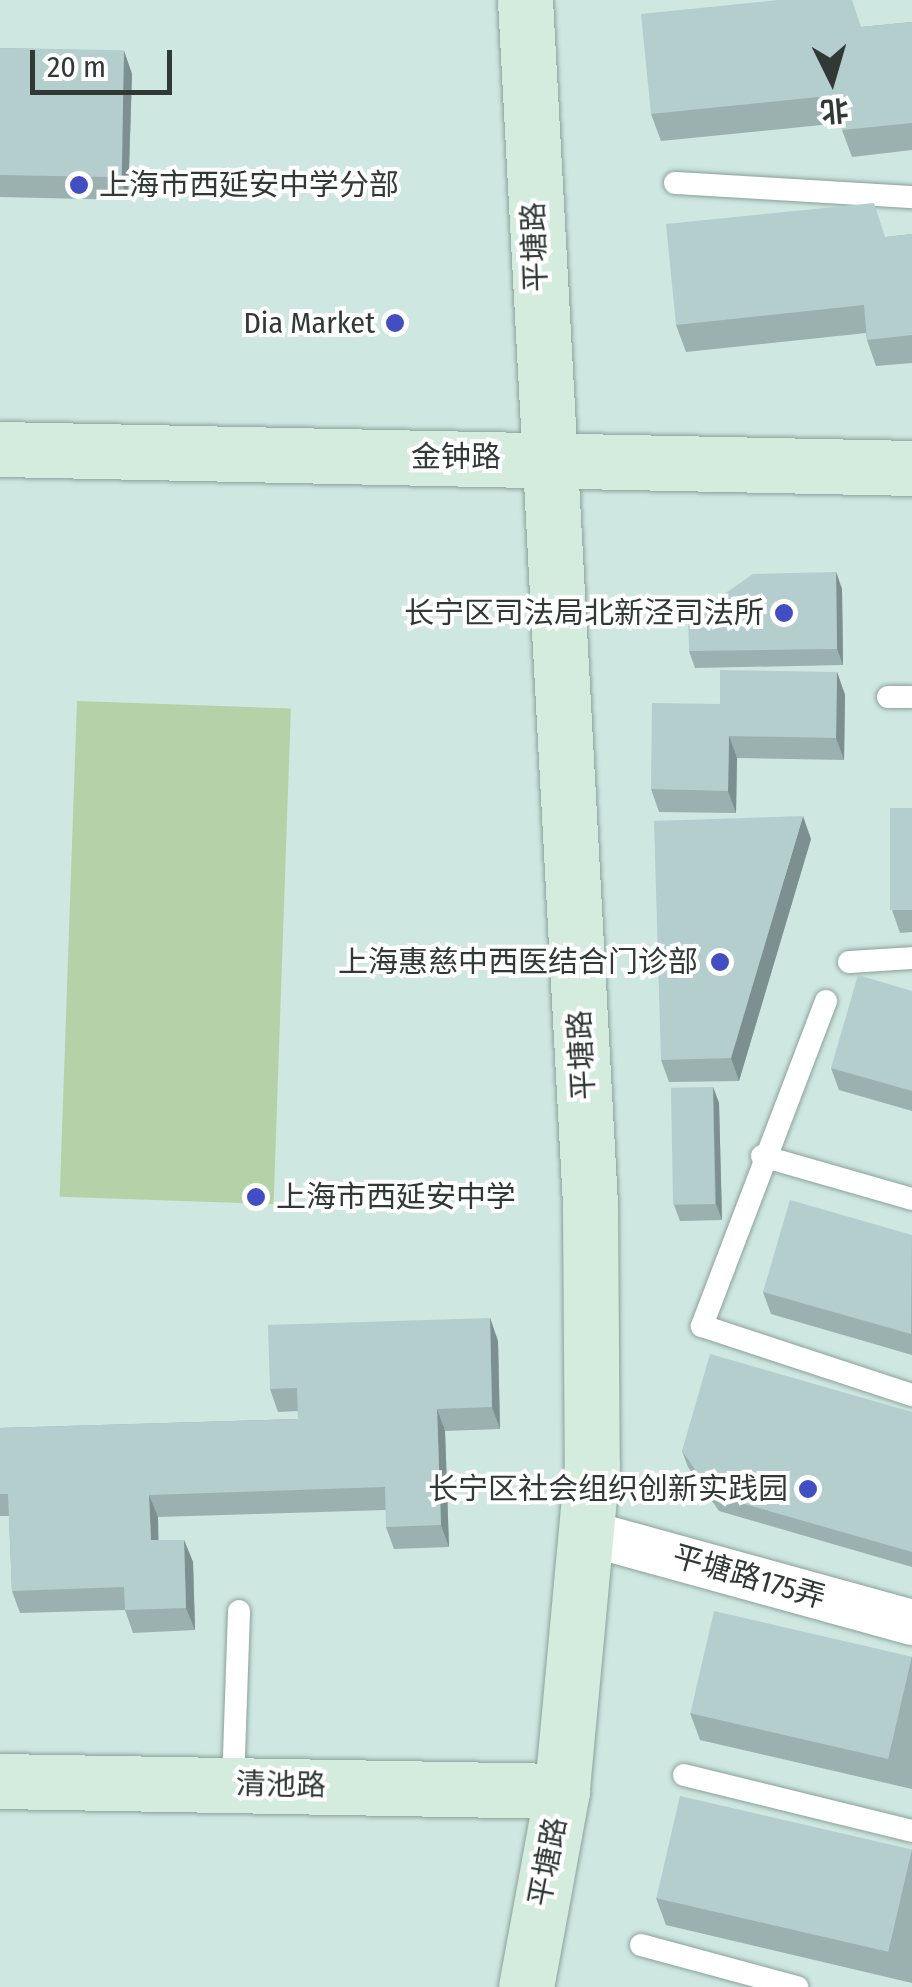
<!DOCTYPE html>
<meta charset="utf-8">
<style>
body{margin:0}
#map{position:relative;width:912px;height:1987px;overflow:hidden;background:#cee7e0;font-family:"Fira Sans Condensed","Noto Sans SC",sans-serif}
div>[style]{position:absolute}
.green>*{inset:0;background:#b5d1a8;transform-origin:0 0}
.roads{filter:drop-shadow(0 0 2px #8aa19a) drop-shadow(0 0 2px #8aa19a)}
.lane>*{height:22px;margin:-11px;padding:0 11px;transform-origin:11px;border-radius:11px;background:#fff}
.street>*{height:45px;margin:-22.5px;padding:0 22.5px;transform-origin:22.5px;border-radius:22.5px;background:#fff}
.secondary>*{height:55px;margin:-27.5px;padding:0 27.5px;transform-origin:27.5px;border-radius:27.5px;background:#d4ecdd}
.wall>*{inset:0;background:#9ab1b0}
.shaded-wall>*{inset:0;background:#7d9090}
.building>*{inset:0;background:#b3cecd;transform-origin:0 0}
.dots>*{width:28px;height:28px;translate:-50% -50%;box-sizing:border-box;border:5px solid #fff;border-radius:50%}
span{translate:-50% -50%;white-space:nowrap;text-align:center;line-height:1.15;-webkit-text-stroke:8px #fff;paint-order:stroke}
.poi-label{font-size:30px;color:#303936}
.left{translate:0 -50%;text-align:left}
.right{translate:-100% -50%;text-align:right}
.street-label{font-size:30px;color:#303936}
.north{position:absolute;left:782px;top:30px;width:100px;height:100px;-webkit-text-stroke:8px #fff;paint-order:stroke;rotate:175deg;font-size:28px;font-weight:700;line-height:40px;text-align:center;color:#303936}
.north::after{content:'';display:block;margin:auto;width:35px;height:45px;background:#303936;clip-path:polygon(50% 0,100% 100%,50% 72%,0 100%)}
.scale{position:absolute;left:30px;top:50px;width:142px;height:45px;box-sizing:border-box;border:5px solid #303936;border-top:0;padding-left:12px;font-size:30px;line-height:35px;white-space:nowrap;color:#303936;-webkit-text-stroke:8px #fff;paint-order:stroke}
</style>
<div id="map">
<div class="green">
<i style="left:77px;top:701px;width:214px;height:496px;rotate:2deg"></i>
</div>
<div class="roads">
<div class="lane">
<i style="left:675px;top:183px;width:237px;rotate:3.4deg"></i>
<i style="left:888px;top:697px;width:24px"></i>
<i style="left:849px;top:962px;width:63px;rotate:-3.6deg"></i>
<i style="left:826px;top:1001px;width:348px;rotate:110.9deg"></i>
<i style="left:702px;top:1326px;width:221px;rotate:18.2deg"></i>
<i style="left:762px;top:1156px;width:156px;rotate:16deg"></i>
<i style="left:684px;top:1775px;width:235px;rotate:13.8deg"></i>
<i style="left:233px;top:1784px;width:173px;rotate:-88deg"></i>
<i style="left:641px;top:1945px;width:162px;rotate:15.1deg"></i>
</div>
<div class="street">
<i style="left:585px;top:1532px;width:339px;rotate:15.4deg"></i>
</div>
<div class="secondary">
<i style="left:525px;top:0;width:1208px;rotate:86.91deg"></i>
<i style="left:590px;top:1206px;width:259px;rotate:89.6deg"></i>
<i style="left:592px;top:1465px;width:327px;rotate:95.3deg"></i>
<i style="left:562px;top:1791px;width:199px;rotate:100.4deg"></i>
<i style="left:0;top:449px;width:912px;rotate:1.19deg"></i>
<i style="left:0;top:1781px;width:562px;rotate:1.02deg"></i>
</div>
</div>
<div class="wall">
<i style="clip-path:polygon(912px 22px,912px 150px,852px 157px,842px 130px,841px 123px,661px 141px,651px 114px,861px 27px)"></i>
<i style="clip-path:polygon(0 48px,124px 51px,132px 74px,128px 200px,0 197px)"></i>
<i style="clip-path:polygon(912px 234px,912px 363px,876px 366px,867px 340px,866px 333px,686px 352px,676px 325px,886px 237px)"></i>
<i style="clip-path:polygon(836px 572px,842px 589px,843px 665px,695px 668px,689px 651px)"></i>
<i style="clip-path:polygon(837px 672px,845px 695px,844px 760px,737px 758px,736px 813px,659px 812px,651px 789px,720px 704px)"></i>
<i style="clip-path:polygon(912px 808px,912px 932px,900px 933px,892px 910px)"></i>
<i style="clip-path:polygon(811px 839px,739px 1081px,669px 1082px,661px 1060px)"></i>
<i style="clip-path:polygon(912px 991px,912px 1111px,839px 1090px,831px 1068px)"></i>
<i style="clip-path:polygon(713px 1087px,719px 1103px,722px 1220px,680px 1221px,674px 1205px)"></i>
<i style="clip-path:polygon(912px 1235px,912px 1355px,771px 1314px,763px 1292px)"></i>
<i style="clip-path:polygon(490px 1318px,498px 1341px,500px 1429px,445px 1431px,449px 1547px,394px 1549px,386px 1527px,386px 1510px,158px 1517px,158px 1540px,184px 1540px,193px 1562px,195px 1630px,133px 1633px,125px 1610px,20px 1613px,12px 1591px,9px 1516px,0 1516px,0 1428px,298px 1419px,298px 1411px,278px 1412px,270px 1389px)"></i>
<i style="clip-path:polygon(912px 1412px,912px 1567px,719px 1511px,688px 1467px,682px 1451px)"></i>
<i style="clip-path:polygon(912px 1657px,912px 1789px,700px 1740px,690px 1713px)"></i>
<i style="clip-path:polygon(912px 1850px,912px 1983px,666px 1925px,656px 1898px)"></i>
</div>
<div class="shaded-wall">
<i style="clip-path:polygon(124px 51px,132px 74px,128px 200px,120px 178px)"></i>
<i style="clip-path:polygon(836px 572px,842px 589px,843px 665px,837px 649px)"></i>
<i style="clip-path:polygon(837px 672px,845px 695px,844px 760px,836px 738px)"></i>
<i style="clip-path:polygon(729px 736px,737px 758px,736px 813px,728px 791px)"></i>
<i style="clip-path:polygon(803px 816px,811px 839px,739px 1081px,731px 1058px)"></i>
<i style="clip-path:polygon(713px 1087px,719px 1103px,722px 1220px,716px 1204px)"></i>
<i style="clip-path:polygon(490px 1318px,498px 1341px,500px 1429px,492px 1407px)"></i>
<i style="clip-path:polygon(437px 1409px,445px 1431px,449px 1547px,441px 1525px)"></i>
<i style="clip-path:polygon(149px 1495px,158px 1517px,159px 1563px,151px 1540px)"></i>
<i style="clip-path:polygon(184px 1540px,193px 1562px,195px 1630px,186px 1608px)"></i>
</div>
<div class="building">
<i style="clip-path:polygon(778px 0,852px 0,861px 27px,912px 22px,912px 123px,842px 130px,838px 95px,651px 114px,641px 14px)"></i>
<i style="left:0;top:48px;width:124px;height:127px;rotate:1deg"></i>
<i style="clip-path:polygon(874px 203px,885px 237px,912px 234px,912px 335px,867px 340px,864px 305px,676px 325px,666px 224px)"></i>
<i style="clip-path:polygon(836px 572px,837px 649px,689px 651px,688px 619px,753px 574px)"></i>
<i style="clip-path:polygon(720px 670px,837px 672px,836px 738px,729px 736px,728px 791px,651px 789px,652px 703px,720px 704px)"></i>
<i style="left:912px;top:808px;width:102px;height:22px;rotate:90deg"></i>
<i style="clip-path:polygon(803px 816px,731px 1058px,661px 1060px,654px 821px)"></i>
<i style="clip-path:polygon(858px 975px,912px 991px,912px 1091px,831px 1068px)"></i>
<i style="left:713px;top:1087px;width:117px;height:42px;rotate:89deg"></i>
<i style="clip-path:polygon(790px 1200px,912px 1235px,911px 1334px,763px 1292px)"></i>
<i style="clip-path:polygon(490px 1318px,492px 1407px,437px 1409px,441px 1525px,386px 1527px,385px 1487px,149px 1495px,151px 1540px,184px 1540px,186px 1608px,125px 1610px,124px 1587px,12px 1591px,8px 1494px,0 1494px,0 1428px,298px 1419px,297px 1388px,270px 1389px,268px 1325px)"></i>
<i style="clip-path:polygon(710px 1354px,912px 1412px,912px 1552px,713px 1495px,682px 1451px)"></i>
<i style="left:714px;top:1611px;width:203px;height:105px;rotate:13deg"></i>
<i style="left:680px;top:1796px;width:238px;height:105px;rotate:13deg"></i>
</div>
<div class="dots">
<i style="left:79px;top:185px;background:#444ec3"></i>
<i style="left:395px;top:323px;background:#444ec3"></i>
<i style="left:784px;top:613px;background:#444ec3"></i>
<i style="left:720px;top:962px;background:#444ec3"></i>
<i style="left:256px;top:1197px;background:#444ec3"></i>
<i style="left:808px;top:1489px;background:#444ec3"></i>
</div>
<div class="poi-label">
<span class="left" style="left:99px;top:185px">上海市西延安中学分部</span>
<span class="right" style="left:375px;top:323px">Dia Market</span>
<span class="right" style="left:764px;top:613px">长宁区司法局北新泾司法所</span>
<span class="right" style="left:698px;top:962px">上海惠慈中西医结合门诊部</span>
<span class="left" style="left:276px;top:1197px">上海市西延安中学</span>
<span class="right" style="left:788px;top:1489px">长宁区社会组织创新实践园</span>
</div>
<div class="street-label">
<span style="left:535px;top:247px;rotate:-92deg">平塘路</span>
<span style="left:456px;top:457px">金钟路</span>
<span style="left:582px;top:1055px;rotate:-93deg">平塘路</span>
<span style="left:749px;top:1577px;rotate:16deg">平塘路175弄</span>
<span style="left:281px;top:1785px;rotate:1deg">清池路</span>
<span style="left:548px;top:1862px;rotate:-79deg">平塘路</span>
</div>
<div class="north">北</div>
<div class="scale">20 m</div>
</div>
